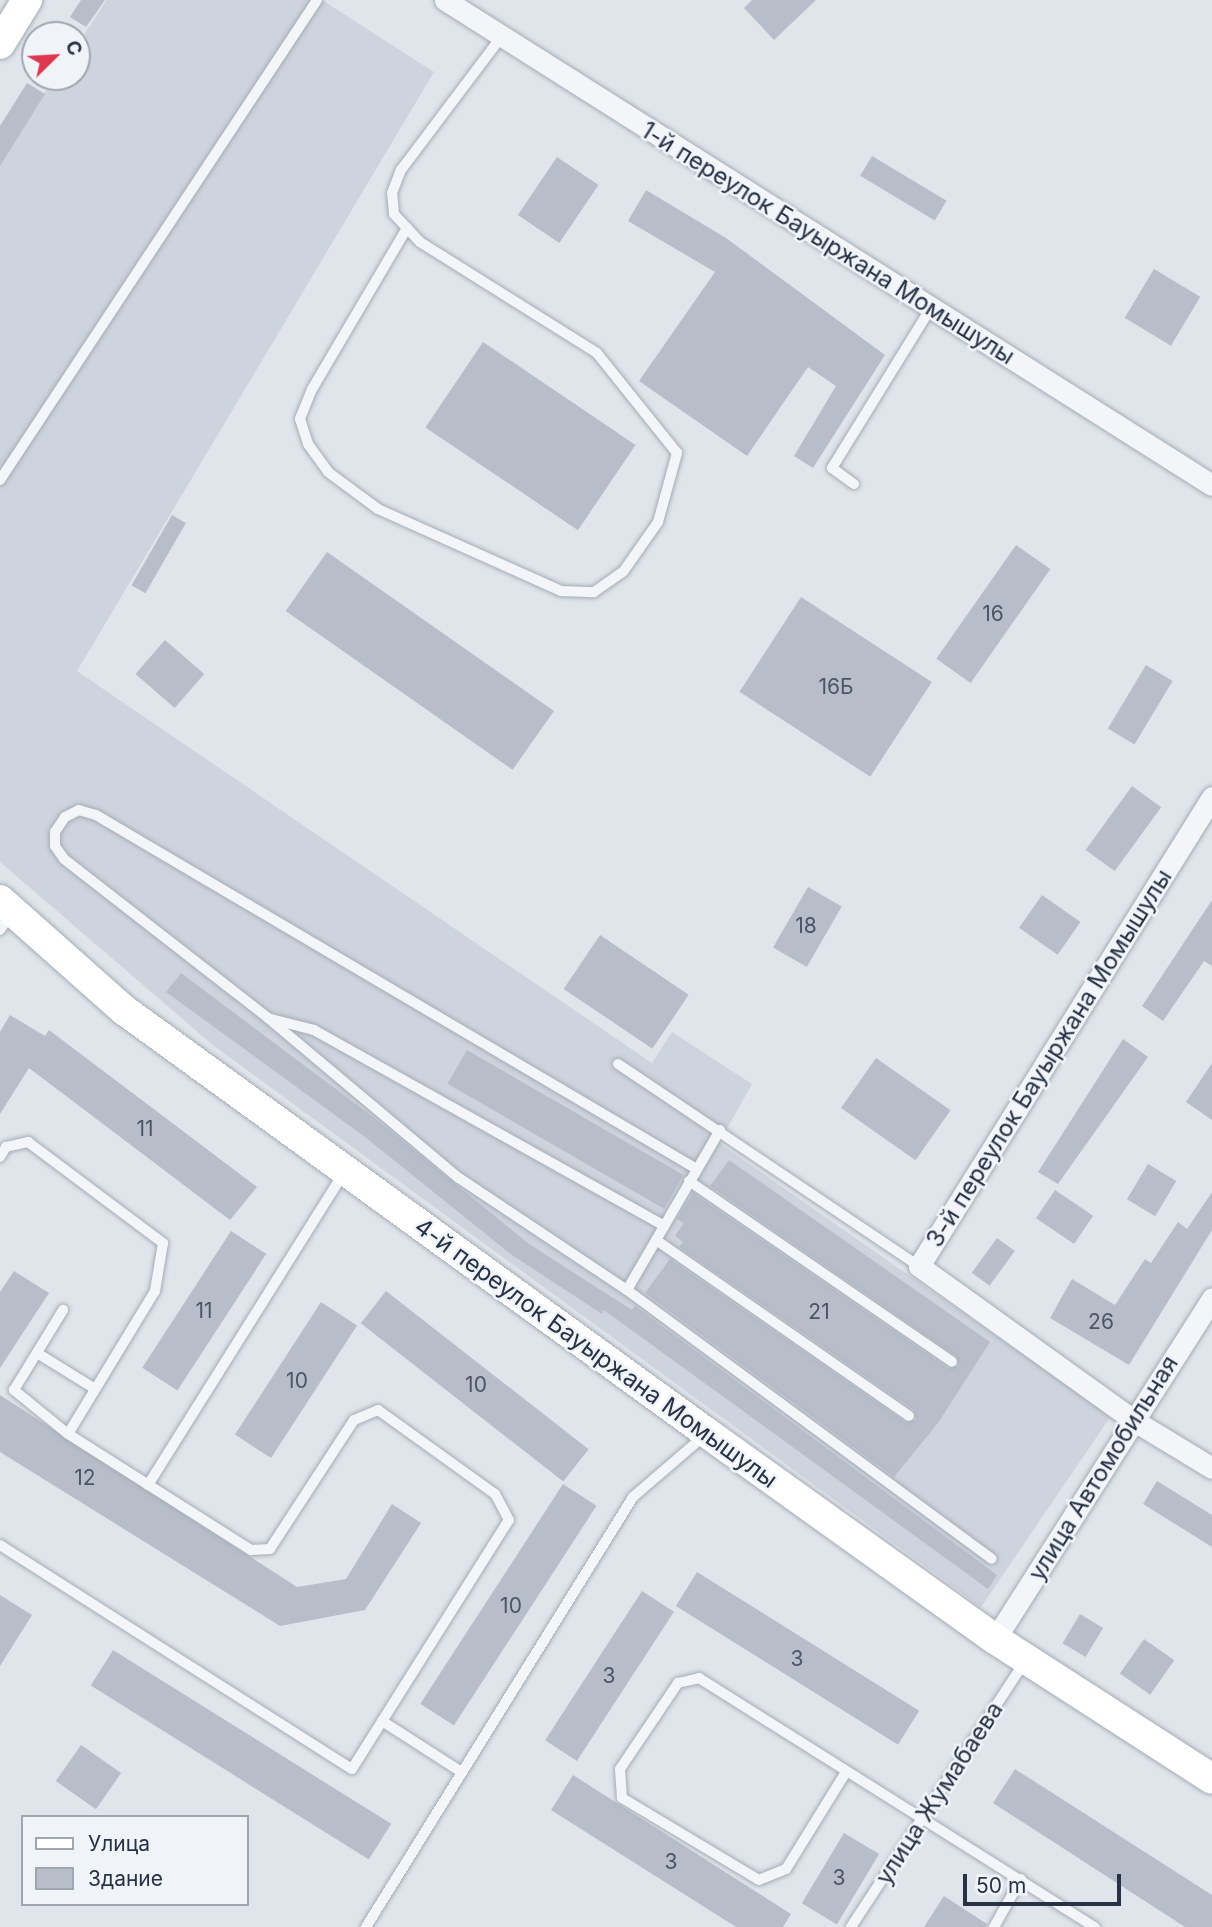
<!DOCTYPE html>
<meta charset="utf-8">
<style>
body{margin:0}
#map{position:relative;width:1212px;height:1927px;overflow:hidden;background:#e0e5eb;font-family:Inter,sans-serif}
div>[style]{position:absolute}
.built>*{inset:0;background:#ced4dd}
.building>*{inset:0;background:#b7bec9;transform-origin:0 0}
.roads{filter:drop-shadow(0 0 2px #a5acb6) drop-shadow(0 0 2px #a5acb6)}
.lane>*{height:10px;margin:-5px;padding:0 5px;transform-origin:5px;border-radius:5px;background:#f4f5f9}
.street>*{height:21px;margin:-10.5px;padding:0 10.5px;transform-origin:10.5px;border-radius:10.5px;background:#f4f5f9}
.secondary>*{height:30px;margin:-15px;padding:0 15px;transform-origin:15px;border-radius:15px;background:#fff}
span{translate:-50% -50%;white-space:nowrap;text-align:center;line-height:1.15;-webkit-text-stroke:5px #f0f4f8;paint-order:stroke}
.number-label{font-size:21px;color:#4b5566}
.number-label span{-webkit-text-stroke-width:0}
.street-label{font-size:24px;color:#273245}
.legend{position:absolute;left:21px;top:1815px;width:228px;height:91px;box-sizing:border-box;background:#f0f4f8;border:2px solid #a0a6b0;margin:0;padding:9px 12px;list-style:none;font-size:21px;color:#273245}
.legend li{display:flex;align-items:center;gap:14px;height:35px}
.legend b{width:35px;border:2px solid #a0a6b0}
.north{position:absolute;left:21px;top:21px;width:70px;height:70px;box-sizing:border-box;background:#f0f4f8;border:2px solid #a0a6b0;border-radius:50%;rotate:66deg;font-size:19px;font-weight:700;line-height:28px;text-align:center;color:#273245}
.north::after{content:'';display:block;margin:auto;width:24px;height:32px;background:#de3851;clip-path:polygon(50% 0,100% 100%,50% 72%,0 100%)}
.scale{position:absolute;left:963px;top:1874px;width:158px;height:32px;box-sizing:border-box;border:4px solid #273245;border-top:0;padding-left:9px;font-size:21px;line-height:24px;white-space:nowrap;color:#273245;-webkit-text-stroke:5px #f0f4f8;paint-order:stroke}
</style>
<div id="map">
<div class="built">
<i style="clip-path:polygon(107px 0,322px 0,434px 72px,77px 671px,652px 1063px,672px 1032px,752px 1084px,719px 1143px,1111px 1416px,981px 1607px,214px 1046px,0 862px,0 160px,55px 77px,77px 77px,77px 45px)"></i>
</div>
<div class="building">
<i style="clip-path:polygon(81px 0,105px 0,86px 27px,70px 17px)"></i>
<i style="clip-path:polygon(752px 0,816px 0,774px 40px,744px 8px)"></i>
<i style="clip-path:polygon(27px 83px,45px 94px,0 166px,0 126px)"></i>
<i style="left:872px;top:156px;width:87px;height:23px;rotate:31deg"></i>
<i style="left:557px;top:157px;width:50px;height:70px;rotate:34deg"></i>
<i style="clip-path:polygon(646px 190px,726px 238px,885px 355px,813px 468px,794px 456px,836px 386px,808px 367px,747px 456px,639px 381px,715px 272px,628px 221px)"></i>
<i style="left:1154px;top:269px;width:54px;height:57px;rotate:31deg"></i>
<i style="left:483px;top:342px;width:184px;height:103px;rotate:34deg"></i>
<i style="left:172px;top:515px;width:16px;height:81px;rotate:30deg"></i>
<i style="left:1016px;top:545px;width:42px;height:139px;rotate:35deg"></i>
<i style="left:327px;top:552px;width:277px;height:72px;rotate:35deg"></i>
<i style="left:801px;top:597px;width:156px;height:113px;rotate:33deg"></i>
<i style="left:165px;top:640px;width:52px;height:45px;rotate:41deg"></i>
<i style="left:1146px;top:665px;width:31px;height:74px;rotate:31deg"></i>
<i style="left:1132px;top:786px;width:36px;height:79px;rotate:36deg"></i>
<i style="left:808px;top:887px;width:39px;height:70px;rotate:30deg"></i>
<i style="left:1042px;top:895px;width:47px;height:40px;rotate:35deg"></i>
<i style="clip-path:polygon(1212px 900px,1212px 966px,1204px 961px,1163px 1021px,1142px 1006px)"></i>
<i style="left:600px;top:935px;width:107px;height:65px;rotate:34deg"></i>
<i style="clip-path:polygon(181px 973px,377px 1120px,529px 1244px,632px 1310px,635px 1306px,997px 1575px,988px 1589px,604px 1310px,602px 1314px,512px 1255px,365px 1137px,166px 992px)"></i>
<i style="clip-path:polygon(10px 1015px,45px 1036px,49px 1030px,257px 1187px,230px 1220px,29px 1068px,0 1114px,0 1032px)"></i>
<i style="clip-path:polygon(1123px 1039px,1148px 1057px,1058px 1184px,1038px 1172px)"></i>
<i style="left:467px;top:1050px;width:250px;height:39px;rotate:30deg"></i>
<i style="left:876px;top:1058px;width:91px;height:61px;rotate:35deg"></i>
<i style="clip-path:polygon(1212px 1063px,1212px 1120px,1186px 1102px)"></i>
<i style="clip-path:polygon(729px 1160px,990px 1342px,938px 1423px,894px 1477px,645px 1293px,670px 1259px,905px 1422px,916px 1420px,914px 1410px,679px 1247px,683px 1242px,675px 1236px,684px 1223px,677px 1219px,693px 1193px,948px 1368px,959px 1366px,956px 1356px,710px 1186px)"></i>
<i style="left:1148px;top:1164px;width:33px;height:41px;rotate:31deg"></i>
<i style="left:1055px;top:1190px;width:46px;height:34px;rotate:34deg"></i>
<i style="clip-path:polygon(1212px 1192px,1212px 1230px,1129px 1365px,1050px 1318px,1072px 1279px,1115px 1305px,1145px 1259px,1151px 1263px,1178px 1222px,1187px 1229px)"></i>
<i style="left:231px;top:1231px;width:42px;height:163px;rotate:33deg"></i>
<i style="left:997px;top:1238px;width:22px;height:43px;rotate:36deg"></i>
<i style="clip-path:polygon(14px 1271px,49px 1293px,0 1368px,0 1292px)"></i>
<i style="left:386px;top:1291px;width:257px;height:41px;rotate:38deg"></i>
<i style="left:321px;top:1302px;width:43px;height:158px;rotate:33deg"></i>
<i style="clip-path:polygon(0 1395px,297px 1587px,346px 1579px,392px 1504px,421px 1523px,365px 1610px,280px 1626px,0 1452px)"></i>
<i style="clip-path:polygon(1157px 1481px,1212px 1515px,1212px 1547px,1143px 1504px)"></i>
<i style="left:563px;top:1484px;width:40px;height:262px;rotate:33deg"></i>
<i style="left:697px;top:1572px;width:262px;height:40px;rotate:32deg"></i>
<i style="left:642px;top:1591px;width:38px;height:178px;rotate:33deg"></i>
<i style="clip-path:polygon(0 1595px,32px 1615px,0 1666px)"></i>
<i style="left:1080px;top:1614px;width:27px;height:34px;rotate:31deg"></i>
<i style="left:1144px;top:1639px;width:37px;height:42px;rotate:35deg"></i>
<i style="left:113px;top:1650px;width:328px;height:42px;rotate:32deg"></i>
<i style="left:81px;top:1745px;width:49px;height:44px;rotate:35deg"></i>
<i style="clip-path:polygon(1015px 1769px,1212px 1895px,1212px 1927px,1185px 1927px,993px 1803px)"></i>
<i style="clip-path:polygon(573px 1775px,791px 1914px,783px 1927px,736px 1927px,551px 1810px)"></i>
<i style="left:844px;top:1833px;width:41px;height:82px;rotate:31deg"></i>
<i style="clip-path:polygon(944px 1896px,987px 1924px,986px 1927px,924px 1927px)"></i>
</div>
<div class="roads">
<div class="lane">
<i style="left:407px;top:228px;width:187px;rotate:120.5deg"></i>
<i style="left:312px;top:389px;width:32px;rotate:112deg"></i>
<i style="left:300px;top:419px;width:26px;rotate:72deg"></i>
<i style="left:308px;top:444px;width:34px;rotate:54deg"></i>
<i style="left:328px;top:472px;width:62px;rotate:36.5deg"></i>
<i style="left:378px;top:509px;width:201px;rotate:24.1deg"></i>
<i style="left:561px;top:591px;width:33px;rotate:2deg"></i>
<i style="left:594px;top:592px;width:35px;rotate:-35deg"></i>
<i style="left:623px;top:572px;width:61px;rotate:-55deg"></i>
<i style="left:658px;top:522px;width:72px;rotate:-74.6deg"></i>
<i style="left:677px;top:453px;width:128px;rotate:-128.7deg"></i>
<i style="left:597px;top:353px;width:209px;rotate:-147.9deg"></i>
<i style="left:420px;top:242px;width:38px;rotate:-133deg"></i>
<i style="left:394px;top:214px;width:21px;rotate:-95deg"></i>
<i style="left:392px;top:193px;width:25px;rotate:-69deg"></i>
<i style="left:401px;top:170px;width:168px;rotate:-53deg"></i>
<i style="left:0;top:480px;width:575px;rotate:-56.56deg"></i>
<i style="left:854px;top:484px;width:27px;rotate:-144deg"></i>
<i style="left:832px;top:468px;width:188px;rotate:-58.3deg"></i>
<i style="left:0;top:930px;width:19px;rotate:-55deg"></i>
<i style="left:271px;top:1019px;width:44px;rotate:14.3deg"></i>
<i style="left:314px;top:1030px;width:401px;rotate:29.2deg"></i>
<i style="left:618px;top:1064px;width:362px;rotate:33.9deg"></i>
<i style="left:0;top:1157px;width:12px;rotate:-59deg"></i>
<i style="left:6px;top:1147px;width:23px;rotate:-13deg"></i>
<i style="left:28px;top:1142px;width:169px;rotate:36.8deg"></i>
<i style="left:163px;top:1243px;width:49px;rotate:99.5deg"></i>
<i style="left:155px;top:1291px;width:167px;rotate:121.3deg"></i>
<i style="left:695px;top:1168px;width:695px;rotate:-149.49deg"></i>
<i style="left:96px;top:815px;width:18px;rotate:-164deg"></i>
<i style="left:79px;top:810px;width:16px;rotate:153deg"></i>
<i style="left:65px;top:817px;width:18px;rotate:124deg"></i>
<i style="left:55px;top:832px;width:14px;rotate:90deg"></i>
<i style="left:55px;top:846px;width:16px;rotate:55deg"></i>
<i style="left:64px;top:859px;width:259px;rotate:37.9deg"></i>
<i style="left:268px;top:1018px;width:249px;rotate:40deg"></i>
<i style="left:459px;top:1178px;width:202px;rotate:33.7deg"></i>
<i style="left:627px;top:1290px;width:185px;rotate:-59.8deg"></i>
<i style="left:689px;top:1181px;width:319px;rotate:34.5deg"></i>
<i style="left:656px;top:1240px;width:308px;rotate:34.8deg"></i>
<i style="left:627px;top:1290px;width:453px;rotate:36.4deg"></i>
<i style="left:37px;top:1353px;width:68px;rotate:31.8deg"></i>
<i style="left:148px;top:1485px;width:368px;rotate:-57.9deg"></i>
<i style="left:0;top:1545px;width:417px;rotate:32.5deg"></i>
<i style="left:352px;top:1769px;width:294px;rotate:-57.8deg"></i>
<i style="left:509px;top:1520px;width:30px;rotate:-118deg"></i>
<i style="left:495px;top:1494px;width:144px;rotate:-144.3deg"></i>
<i style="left:378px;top:1410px;width:26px;rotate:157deg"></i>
<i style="left:354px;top:1420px;width:154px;rotate:123.1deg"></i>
<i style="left:270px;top:1549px;width:19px;rotate:177deg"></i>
<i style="left:251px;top:1550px;width:217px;rotate:-147.6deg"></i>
<i style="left:68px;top:1434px;width:70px;rotate:-140.8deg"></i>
<i style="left:14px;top:1390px;width:94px;rotate:-58.5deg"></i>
<i style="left:382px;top:1721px;width:93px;rotate:32.7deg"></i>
<i style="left:846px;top:1772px;width:114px;rotate:121.7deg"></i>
<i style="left:786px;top:1869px;width:29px;rotate:158deg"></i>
<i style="left:759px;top:1880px;width:160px;rotate:-149.1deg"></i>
<i style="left:622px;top:1798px;width:29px;rotate:-94deg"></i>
<i style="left:620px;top:1769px;width:104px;rotate:-56deg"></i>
<i style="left:678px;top:1683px;width:22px;rotate:-13deg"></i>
<i style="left:699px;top:1678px;width:468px;rotate:32.2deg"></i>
<i style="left:366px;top:1927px;width:506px;rotate:-58.16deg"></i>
<i style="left:633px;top:1497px;width:95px;rotate:-40.7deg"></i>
<i style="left:851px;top:1927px;width:318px;rotate:-56.8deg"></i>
<i style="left:994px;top:1927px;width:55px;rotate:-60.6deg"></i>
</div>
<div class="street">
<i style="left:445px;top:0;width:907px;rotate:32.31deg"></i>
<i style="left:1212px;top:797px;width:553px;rotate:121.99deg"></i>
<i style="left:919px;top:1266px;width:264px;rotate:35.7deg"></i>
<i style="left:1133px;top:1420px;width:92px;rotate:31.3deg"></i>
<i style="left:995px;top:1639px;width:404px;rotate:-57.5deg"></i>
</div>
<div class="secondary">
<i style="left:0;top:44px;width:52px;rotate:-58.5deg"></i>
<i style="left:0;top:900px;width:166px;rotate:41.6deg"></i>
<i style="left:124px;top:1010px;width:720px;rotate:35.96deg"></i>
<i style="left:707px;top:1433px;width:354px;rotate:35.6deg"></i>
<i style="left:995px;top:1639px;width:258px;rotate:32.8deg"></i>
</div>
</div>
<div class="number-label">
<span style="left:993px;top:614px">16</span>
<span style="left:836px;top:687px">16Б</span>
<span style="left:806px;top:926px">18</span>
<span style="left:145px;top:1129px">11</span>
<span style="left:204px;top:1311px">11</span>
<span style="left:819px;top:1312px">21</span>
<span style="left:1101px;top:1322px">26</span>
<span style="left:297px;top:1381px">10</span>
<span style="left:476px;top:1385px">10</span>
<span style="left:85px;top:1478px">12</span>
<span style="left:511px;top:1606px">10</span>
<span style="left:797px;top:1659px">3</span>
<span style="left:609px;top:1676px">3</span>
<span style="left:671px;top:1862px">3</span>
<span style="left:839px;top:1878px">3</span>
</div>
<div class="street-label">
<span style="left:828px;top:243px;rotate:32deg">1-й переулок Бауыржана Момышулы</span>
<span style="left:1049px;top:1058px;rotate:-58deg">3-й переулок Бауыржана Момышулы</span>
<span style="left:596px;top:1353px;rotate:36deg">4-й переулок Бауыржана Момышулы</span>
<span style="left:1103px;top:1468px;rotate:-58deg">улица Автомобильная</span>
<span style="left:939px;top:1793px;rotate:-57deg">улица Жумабаева</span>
</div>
<ul class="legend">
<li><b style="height:9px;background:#fff"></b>Улица</li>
<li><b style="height:19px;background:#b7bec9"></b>Здание</li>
</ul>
<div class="north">С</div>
<div class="scale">50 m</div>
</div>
